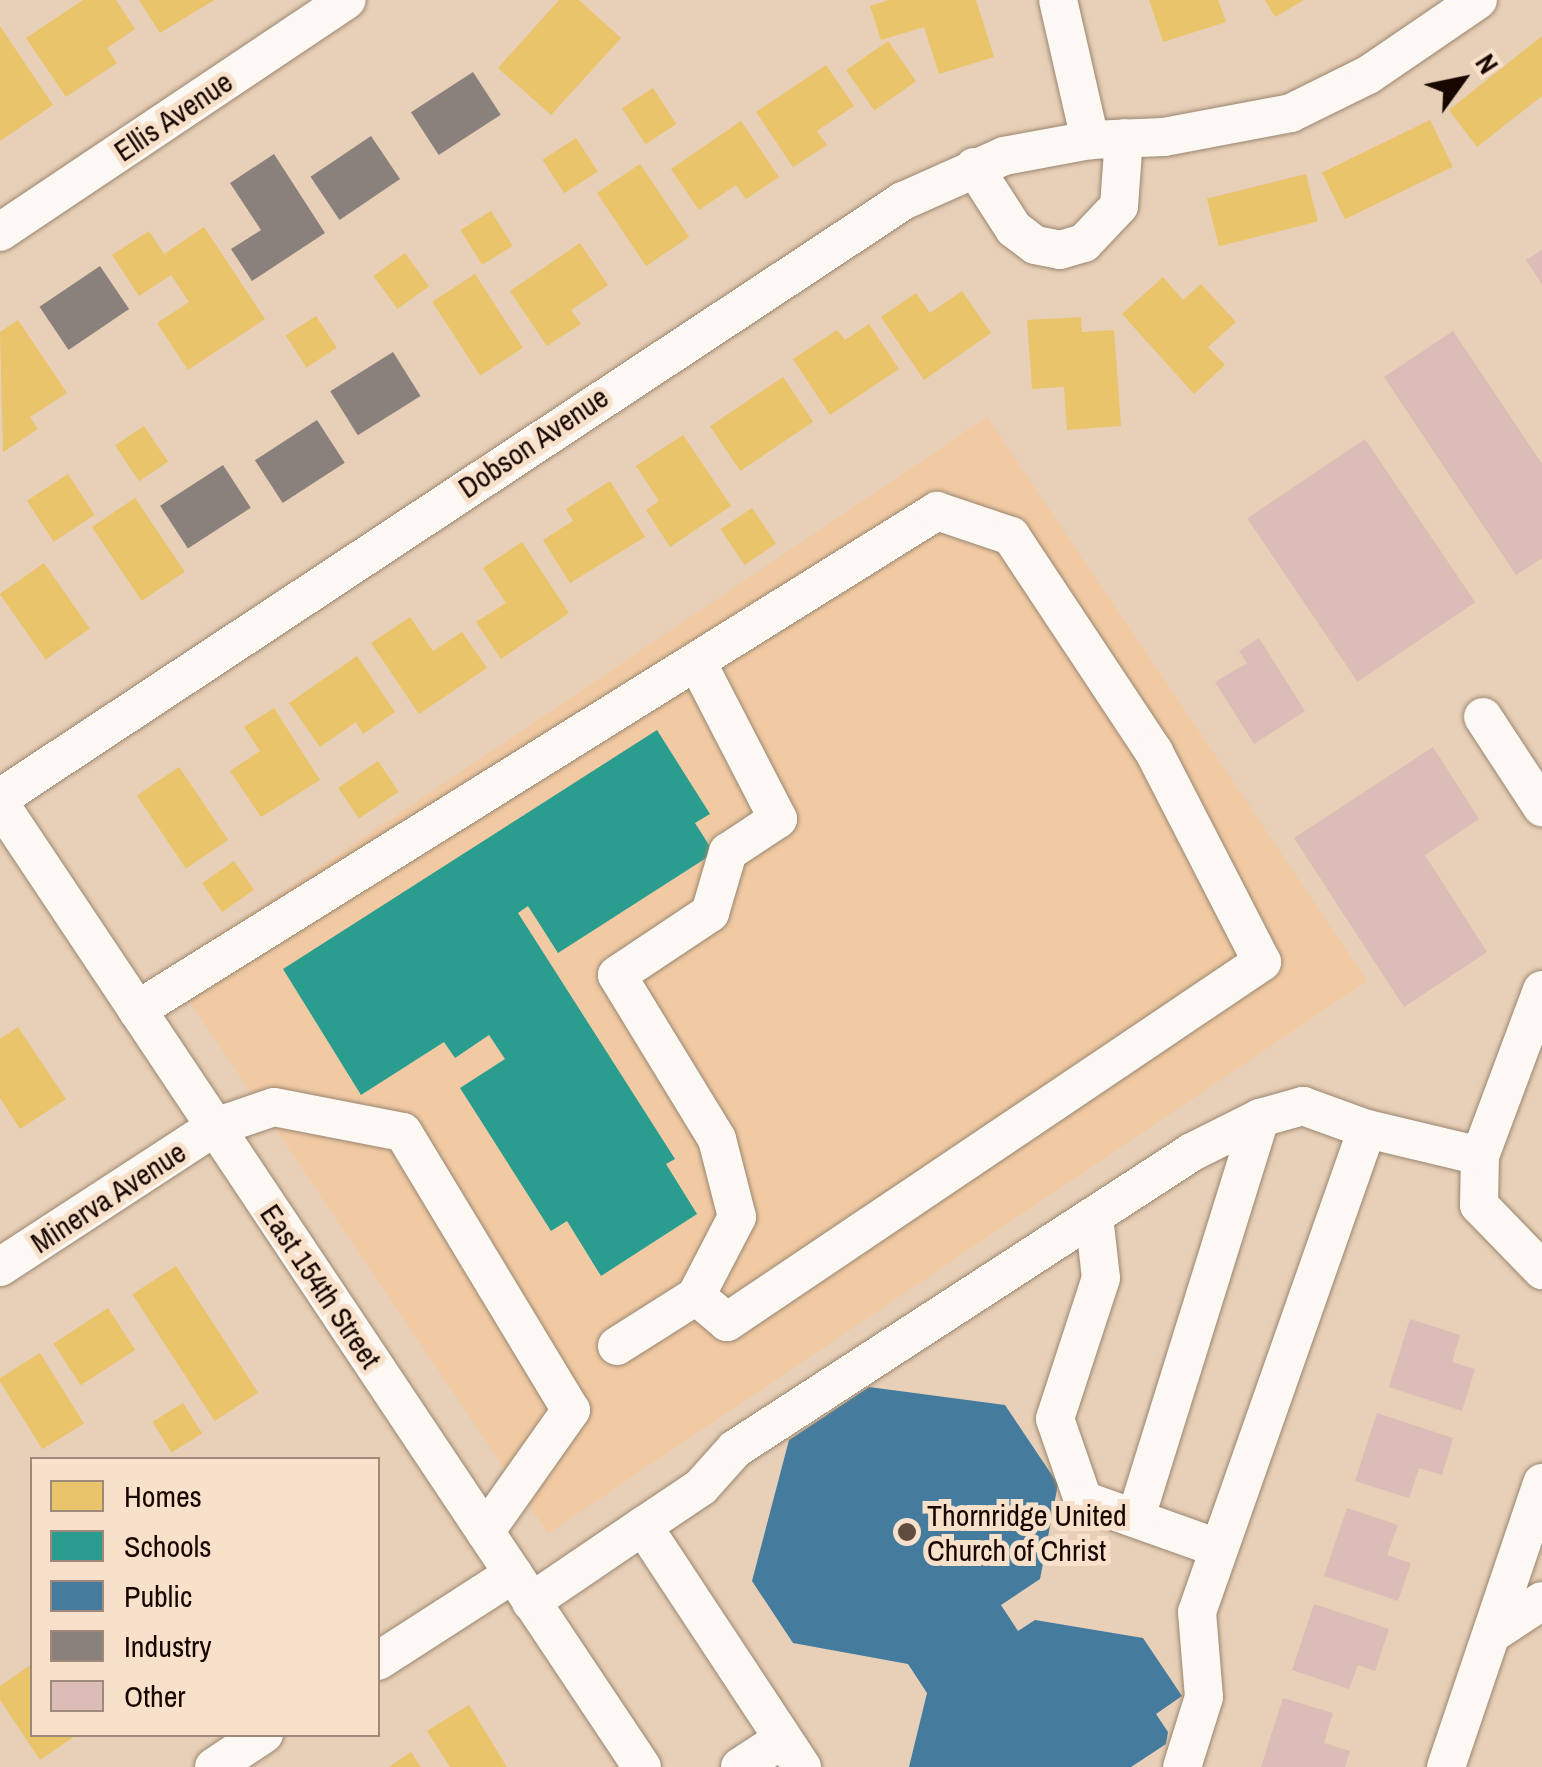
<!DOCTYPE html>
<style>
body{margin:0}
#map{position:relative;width:1542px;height:1767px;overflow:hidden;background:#e8cfb7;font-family:"Archivo Narrow",sans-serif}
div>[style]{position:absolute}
.built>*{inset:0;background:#f1caa4;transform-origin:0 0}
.homes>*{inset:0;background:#e9c46a;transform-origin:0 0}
.schools>*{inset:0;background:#2a9d8f}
.public>*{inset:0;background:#457b9d}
.industry>*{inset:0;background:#8a817c;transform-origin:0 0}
.building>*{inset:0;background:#dbbcb6;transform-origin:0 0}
.roads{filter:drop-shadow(0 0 2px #9a8670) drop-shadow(0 0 2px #9a8670)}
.minor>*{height:38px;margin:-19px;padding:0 19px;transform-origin:19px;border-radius:19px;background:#fcf8f4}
.dots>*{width:28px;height:28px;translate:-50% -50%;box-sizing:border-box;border:5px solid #f8e1cb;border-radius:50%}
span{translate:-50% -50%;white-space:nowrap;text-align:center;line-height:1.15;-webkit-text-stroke:10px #f8e1cb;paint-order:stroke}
.street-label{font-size:30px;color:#180600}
.poi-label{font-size:30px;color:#180600}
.left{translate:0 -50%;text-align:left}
.legend{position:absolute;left:30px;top:1457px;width:350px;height:280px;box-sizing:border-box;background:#f8e1cb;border:2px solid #9e897a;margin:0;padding:12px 18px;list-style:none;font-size:30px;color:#180600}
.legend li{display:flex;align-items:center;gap:20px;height:50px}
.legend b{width:50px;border:2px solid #9e897a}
.north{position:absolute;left:1412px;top:30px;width:100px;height:100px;-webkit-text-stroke:8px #f8e1cb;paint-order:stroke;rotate:57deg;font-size:28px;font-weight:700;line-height:40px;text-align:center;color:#180600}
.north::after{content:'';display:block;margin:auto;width:35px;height:45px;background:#180600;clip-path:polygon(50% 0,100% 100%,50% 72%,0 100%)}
</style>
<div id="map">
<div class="built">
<i style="left:987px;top:417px;width:680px;height:988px;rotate:56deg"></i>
</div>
<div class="homes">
<i style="clip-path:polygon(83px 0,116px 0,135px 29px,107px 48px,117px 63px,66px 97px,26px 38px)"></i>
<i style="clip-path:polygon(139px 0,214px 0,160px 33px)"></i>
<i style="clip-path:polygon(559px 0,579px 0,621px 38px,551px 115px,498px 68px)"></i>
<i style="clip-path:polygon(889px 0,976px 0,994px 57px,939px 74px,924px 27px,881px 40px,870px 6px)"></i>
<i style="clip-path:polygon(1149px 0,1218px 0,1226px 22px,1163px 42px)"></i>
<i style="clip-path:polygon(1265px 0,1304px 0,1275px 17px)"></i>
<i style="clip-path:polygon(0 26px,53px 105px,0 141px)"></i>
<i style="clip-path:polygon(1542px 36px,1542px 96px,1477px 147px,1449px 110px)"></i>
<i style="left:888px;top:41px;width:49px;height:51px;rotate:55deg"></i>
<i style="clip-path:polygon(826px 65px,854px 106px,817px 131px,827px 145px,793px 167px,756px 112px)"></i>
<i style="left:653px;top:88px;width:43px;height:37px;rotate:57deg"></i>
<i style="left:1430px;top:120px;width:52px;height:120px;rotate:64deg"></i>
<i style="clip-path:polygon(741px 121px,779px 177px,746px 199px,736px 185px,699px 210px,671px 169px)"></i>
<i style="left:576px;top:138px;width:40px;height:40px;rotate:57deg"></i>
<i style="left:640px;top:164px;width:88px;height:52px;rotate:56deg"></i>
<i style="left:1306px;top:174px;width:49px;height:102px;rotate:76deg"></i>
<i style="left:491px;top:211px;width:41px;height:36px;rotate:58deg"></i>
<i style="clip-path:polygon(204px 227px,265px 319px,188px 370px,157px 323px,189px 302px,171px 275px,139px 296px,112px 255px,149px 231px,164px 254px)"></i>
<i style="clip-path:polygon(580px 243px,608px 285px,571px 310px,581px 324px,547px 346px,510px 291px)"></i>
<i style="left:405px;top:253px;width:41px;height:39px;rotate:54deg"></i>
<i style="left:475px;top:274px;width:88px;height:51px;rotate:57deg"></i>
<i style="clip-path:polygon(1163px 277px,1183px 300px,1201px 284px,1236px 322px,1208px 347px,1225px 365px,1194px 394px,1122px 314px)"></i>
<i style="clip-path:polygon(962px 291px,991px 333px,924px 380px,881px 317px,916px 293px,930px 313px)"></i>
<i style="left:316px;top:316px;width:38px;height:36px;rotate:57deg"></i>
<i style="clip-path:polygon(1081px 317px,1082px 332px,1114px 330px,1121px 426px,1067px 430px,1064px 387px,1032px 389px,1027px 320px)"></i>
<i style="clip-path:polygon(18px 320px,67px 393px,30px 417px,38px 429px,3px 452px,0 332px)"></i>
<i style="clip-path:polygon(869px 324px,899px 369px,830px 415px,793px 359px,837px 330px,845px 340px)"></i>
<i style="left:783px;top:377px;width:54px;height:88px;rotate:56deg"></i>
<i style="left:144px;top:426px;width:43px;height:35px;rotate:56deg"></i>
<i style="clip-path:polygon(683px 435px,731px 506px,670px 547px,646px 510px,659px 501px,636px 466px)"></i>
<i style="left:68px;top:474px;width:49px;height:49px;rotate:57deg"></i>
<i style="clip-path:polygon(610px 481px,645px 537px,570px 583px,543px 540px,573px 521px,566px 509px)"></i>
<i style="left:135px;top:498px;width:89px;height:52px;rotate:56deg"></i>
<i style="left:752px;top:508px;width:43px;height:38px;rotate:56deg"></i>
<i style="clip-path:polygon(522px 542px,569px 613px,501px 659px,476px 622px,506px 603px,483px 568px)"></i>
<i style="left:44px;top:563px;width:80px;height:54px;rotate:55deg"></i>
<i style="clip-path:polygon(410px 617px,433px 651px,462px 632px,487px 668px,419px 714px,371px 643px)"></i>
<i style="clip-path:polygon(357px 656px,395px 712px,363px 734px,356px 722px,320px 747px,289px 703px)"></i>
<i style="clip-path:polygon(274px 708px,320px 780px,261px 817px,230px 771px,260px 751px,244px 727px)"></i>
<i style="left:378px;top:761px;width:37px;height:48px;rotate:56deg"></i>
<i style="left:179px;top:767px;width:88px;height:51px;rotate:56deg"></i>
<i style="left:234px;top:861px;width:35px;height:39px;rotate:55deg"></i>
<i style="clip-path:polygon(18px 1027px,66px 1099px,20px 1129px,0 1098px,0 1039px)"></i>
<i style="left:176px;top:1266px;width:151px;height:52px;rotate:57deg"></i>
<i style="left:108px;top:1308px;width:50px;height:65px;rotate:57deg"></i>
<i style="left:40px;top:1353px;width:83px;height:49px;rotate:58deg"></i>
<i style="left:183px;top:1403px;width:36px;height:36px;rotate:58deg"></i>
<i style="clip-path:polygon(32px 1664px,32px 1734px,78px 1734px,40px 1760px,0 1700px,0 1686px)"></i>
<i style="clip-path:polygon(469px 1705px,507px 1767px,450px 1767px,427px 1731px)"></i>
<i style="clip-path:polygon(411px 1752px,421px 1767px,389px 1767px)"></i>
</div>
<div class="schools">
<i style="clip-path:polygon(657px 730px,710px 814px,695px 823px,714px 853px,558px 953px,528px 906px,518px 913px,675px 1159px,666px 1164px,697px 1214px,601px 1276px,567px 1221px,551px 1231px,460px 1088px,505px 1059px,489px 1035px,455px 1058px,444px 1042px,361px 1095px,283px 969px)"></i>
</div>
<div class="public">
<i style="clip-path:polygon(869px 1387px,1005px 1405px,1058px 1484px,1040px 1579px,1001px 1605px,1018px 1631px,1035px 1620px,1143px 1638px,1182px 1696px,1156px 1714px,1168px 1732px,1166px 1744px,1131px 1767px,909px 1767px,927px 1693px,908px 1664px,793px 1643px,752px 1581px,789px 1440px)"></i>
</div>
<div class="industry">
<i style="left:473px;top:72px;width:51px;height:74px;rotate:57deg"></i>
<i style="left:371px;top:136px;width:52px;height:73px;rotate:56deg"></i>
<i style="clip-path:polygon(274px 154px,325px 233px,252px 281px,231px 249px,261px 230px,230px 183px)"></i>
<i style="left:100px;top:266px;width:52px;height:73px;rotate:56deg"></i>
<i style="left:393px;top:352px;width:52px;height:74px;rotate:58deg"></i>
<i style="left:317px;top:420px;width:51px;height:74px;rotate:57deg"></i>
<i style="left:223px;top:465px;width:51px;height:75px;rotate:57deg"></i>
</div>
<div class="building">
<i style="clip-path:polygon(1542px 250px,1542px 284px,1526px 260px)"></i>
<i style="clip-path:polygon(1453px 331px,1542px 464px,1542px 558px,1516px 575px,1384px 377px)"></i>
<i style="left:1365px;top:439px;width:197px;height:142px;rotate:56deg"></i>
<i style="clip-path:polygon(1259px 638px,1305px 711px,1254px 744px,1215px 682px,1247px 663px,1239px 651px)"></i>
<i style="clip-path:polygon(1433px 747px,1479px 819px,1425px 855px,1487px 952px,1404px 1007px,1294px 838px)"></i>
<i style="clip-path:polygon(1410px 1319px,1460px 1335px,1452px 1362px,1475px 1369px,1462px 1411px,1389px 1387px)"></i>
<i style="clip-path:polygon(1377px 1413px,1453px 1438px,1442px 1475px,1419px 1468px,1409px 1498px,1355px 1481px)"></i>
<i style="clip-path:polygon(1347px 1508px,1398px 1525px,1387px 1555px,1411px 1563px,1398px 1601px,1324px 1576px)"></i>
<i style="clip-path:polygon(1314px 1604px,1389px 1629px,1375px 1671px,1358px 1665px,1349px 1689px,1292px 1670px)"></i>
<i style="clip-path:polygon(1283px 1698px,1333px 1713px,1324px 1743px,1350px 1751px,1345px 1767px,1261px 1767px)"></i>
</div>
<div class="roads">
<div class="minor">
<i style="left:1058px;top:0;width:144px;rotate:77.1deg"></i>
<i style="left:974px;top:167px;width:74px;rotate:57.2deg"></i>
<i style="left:1014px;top:229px;width:26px;rotate:37deg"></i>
<i style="left:1035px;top:245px;width:25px;rotate:11deg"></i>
<i style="left:1060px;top:250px;width:25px;rotate:-16deg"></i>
<i style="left:1084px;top:243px;width:51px;rotate:-46.6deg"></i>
<i style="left:1119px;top:206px;width:68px;rotate:-85.8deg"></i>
<i style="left:0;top:232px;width:417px;rotate:-33.8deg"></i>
<i style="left:1483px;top:717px;width:108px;rotate:56.8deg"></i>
<i style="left:0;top:798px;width:1083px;rotate:-33.47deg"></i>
<i style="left:903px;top:201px;width:111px;rotate:-24deg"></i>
<i style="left:1004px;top:156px;width:87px;rotate:-10.5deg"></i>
<i style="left:1090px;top:140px;width:74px;rotate:-2.3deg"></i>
<i style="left:1164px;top:137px;width:129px;rotate:-10.7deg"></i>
<i style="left:1291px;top:113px;width:86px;rotate:-26.3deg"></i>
<i style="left:1368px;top:75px;width:133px;rotate:-34.3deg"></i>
<i style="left:0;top:804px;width:1157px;rotate:56.31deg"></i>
<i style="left:1542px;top:990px;width:177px;rotate:110.5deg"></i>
<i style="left:1480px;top:1156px;width:49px;rotate:91.2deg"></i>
<i style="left:1479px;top:1205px;width:91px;rotate:45.9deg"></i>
<i style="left:137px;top:1010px;width:943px;rotate:-31.95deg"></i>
<i style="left:937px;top:511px;width:78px;rotate:18.7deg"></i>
<i style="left:1011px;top:536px;width:259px;rotate:56.5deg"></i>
<i style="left:1154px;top:752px;width:236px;rotate:62.8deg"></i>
<i style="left:1262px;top:962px;width:645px;rotate:146.06deg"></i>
<i style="left:727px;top:1322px;width:40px;rotate:-140deg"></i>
<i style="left:1367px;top:1129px;width:116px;rotate:13.4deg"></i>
<i style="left:1094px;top:1216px;width:62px;rotate:83.6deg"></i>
<i style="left:1101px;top:1278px;width:148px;rotate:108.1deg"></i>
<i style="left:1055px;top:1419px;width:86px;rotate:70.9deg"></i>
<i style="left:1083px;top:1500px;width:143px;rotate:19.6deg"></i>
<i style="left:0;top:1267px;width:257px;rotate:-33.1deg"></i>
<i style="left:215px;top:1127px;width:62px;rotate:-18.7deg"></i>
<i style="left:274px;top:1107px;width:131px;rotate:11deg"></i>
<i style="left:403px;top:1132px;width:325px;rotate:58.9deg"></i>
<i style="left:571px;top:1410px;width:149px;rotate:125.2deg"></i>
<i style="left:617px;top:1346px;width:93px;rotate:-32.3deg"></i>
<i style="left:696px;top:1296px;width:89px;rotate:-62.6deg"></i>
<i style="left:737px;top:1217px;width:81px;rotate:-104.4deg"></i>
<i style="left:717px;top:1139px;width:192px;rotate:-121.4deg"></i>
<i style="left:617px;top:975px;width:112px;rotate:-33.7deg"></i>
<i style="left:710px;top:913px;width:64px;rotate:-73.6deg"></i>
<i style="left:728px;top:852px;width:60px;rotate:-33.4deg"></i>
<i style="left:778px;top:819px;width:177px;rotate:-117.3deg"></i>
<i style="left:1136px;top:1517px;width:418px;rotate:-72.7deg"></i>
<i style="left:643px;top:1526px;width:70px;rotate:-33.9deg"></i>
<i style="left:701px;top:1487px;width:51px;rotate:-48.2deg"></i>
<i style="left:735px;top:1449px;width:545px;rotate:-33.02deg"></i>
<i style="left:1192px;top:1152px;width:76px;rotate:-26.6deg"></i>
<i style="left:1260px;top:1118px;width:45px;rotate:-15.6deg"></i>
<i style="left:1303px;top:1106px;width:68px;rotate:19.8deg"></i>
<i style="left:1367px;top:1129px;width:512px;rotate:109.39deg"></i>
<i style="left:1197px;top:1612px;width:85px;rotate:85.3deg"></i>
<i style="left:1204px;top:1697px;width:73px;rotate:107.4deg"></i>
<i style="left:531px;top:1602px;width:135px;rotate:-34.2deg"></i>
<i style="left:643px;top:1526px;width:289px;rotate:56.6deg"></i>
<i style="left:1495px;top:1632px;width:56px;rotate:-33.4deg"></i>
<i style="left:378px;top:1661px;width:161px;rotate:-32.8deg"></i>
<i style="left:214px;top:1767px;width:60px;rotate:-33.4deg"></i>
<i style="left:740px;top:1767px;width:51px;rotate:-33.1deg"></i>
<i style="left:1446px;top:1767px;width:300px;rotate:-71.3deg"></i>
</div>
</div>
<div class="dots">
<i style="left:907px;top:1532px;background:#614c40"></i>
</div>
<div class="street-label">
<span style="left:173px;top:116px;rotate:-34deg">Ellis Avenue</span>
<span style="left:533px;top:442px;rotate:-34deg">Dobson Avenue</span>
<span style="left:108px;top:1197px;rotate:-33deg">Minerva Avenue</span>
<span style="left:321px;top:1286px;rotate:56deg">East 154th Street</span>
</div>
<div class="poi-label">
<span class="left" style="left:927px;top:1532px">Thornridge United<br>Church of Christ</span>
</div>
<ul class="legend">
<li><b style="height:28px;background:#e9c46a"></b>Homes</li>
<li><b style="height:28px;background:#2a9d8f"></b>Schools</li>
<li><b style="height:28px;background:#457b9d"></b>Public</li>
<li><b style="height:28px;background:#8a817c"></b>Industry</li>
<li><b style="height:28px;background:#dbbcb6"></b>Other</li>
</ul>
<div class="north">N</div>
</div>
